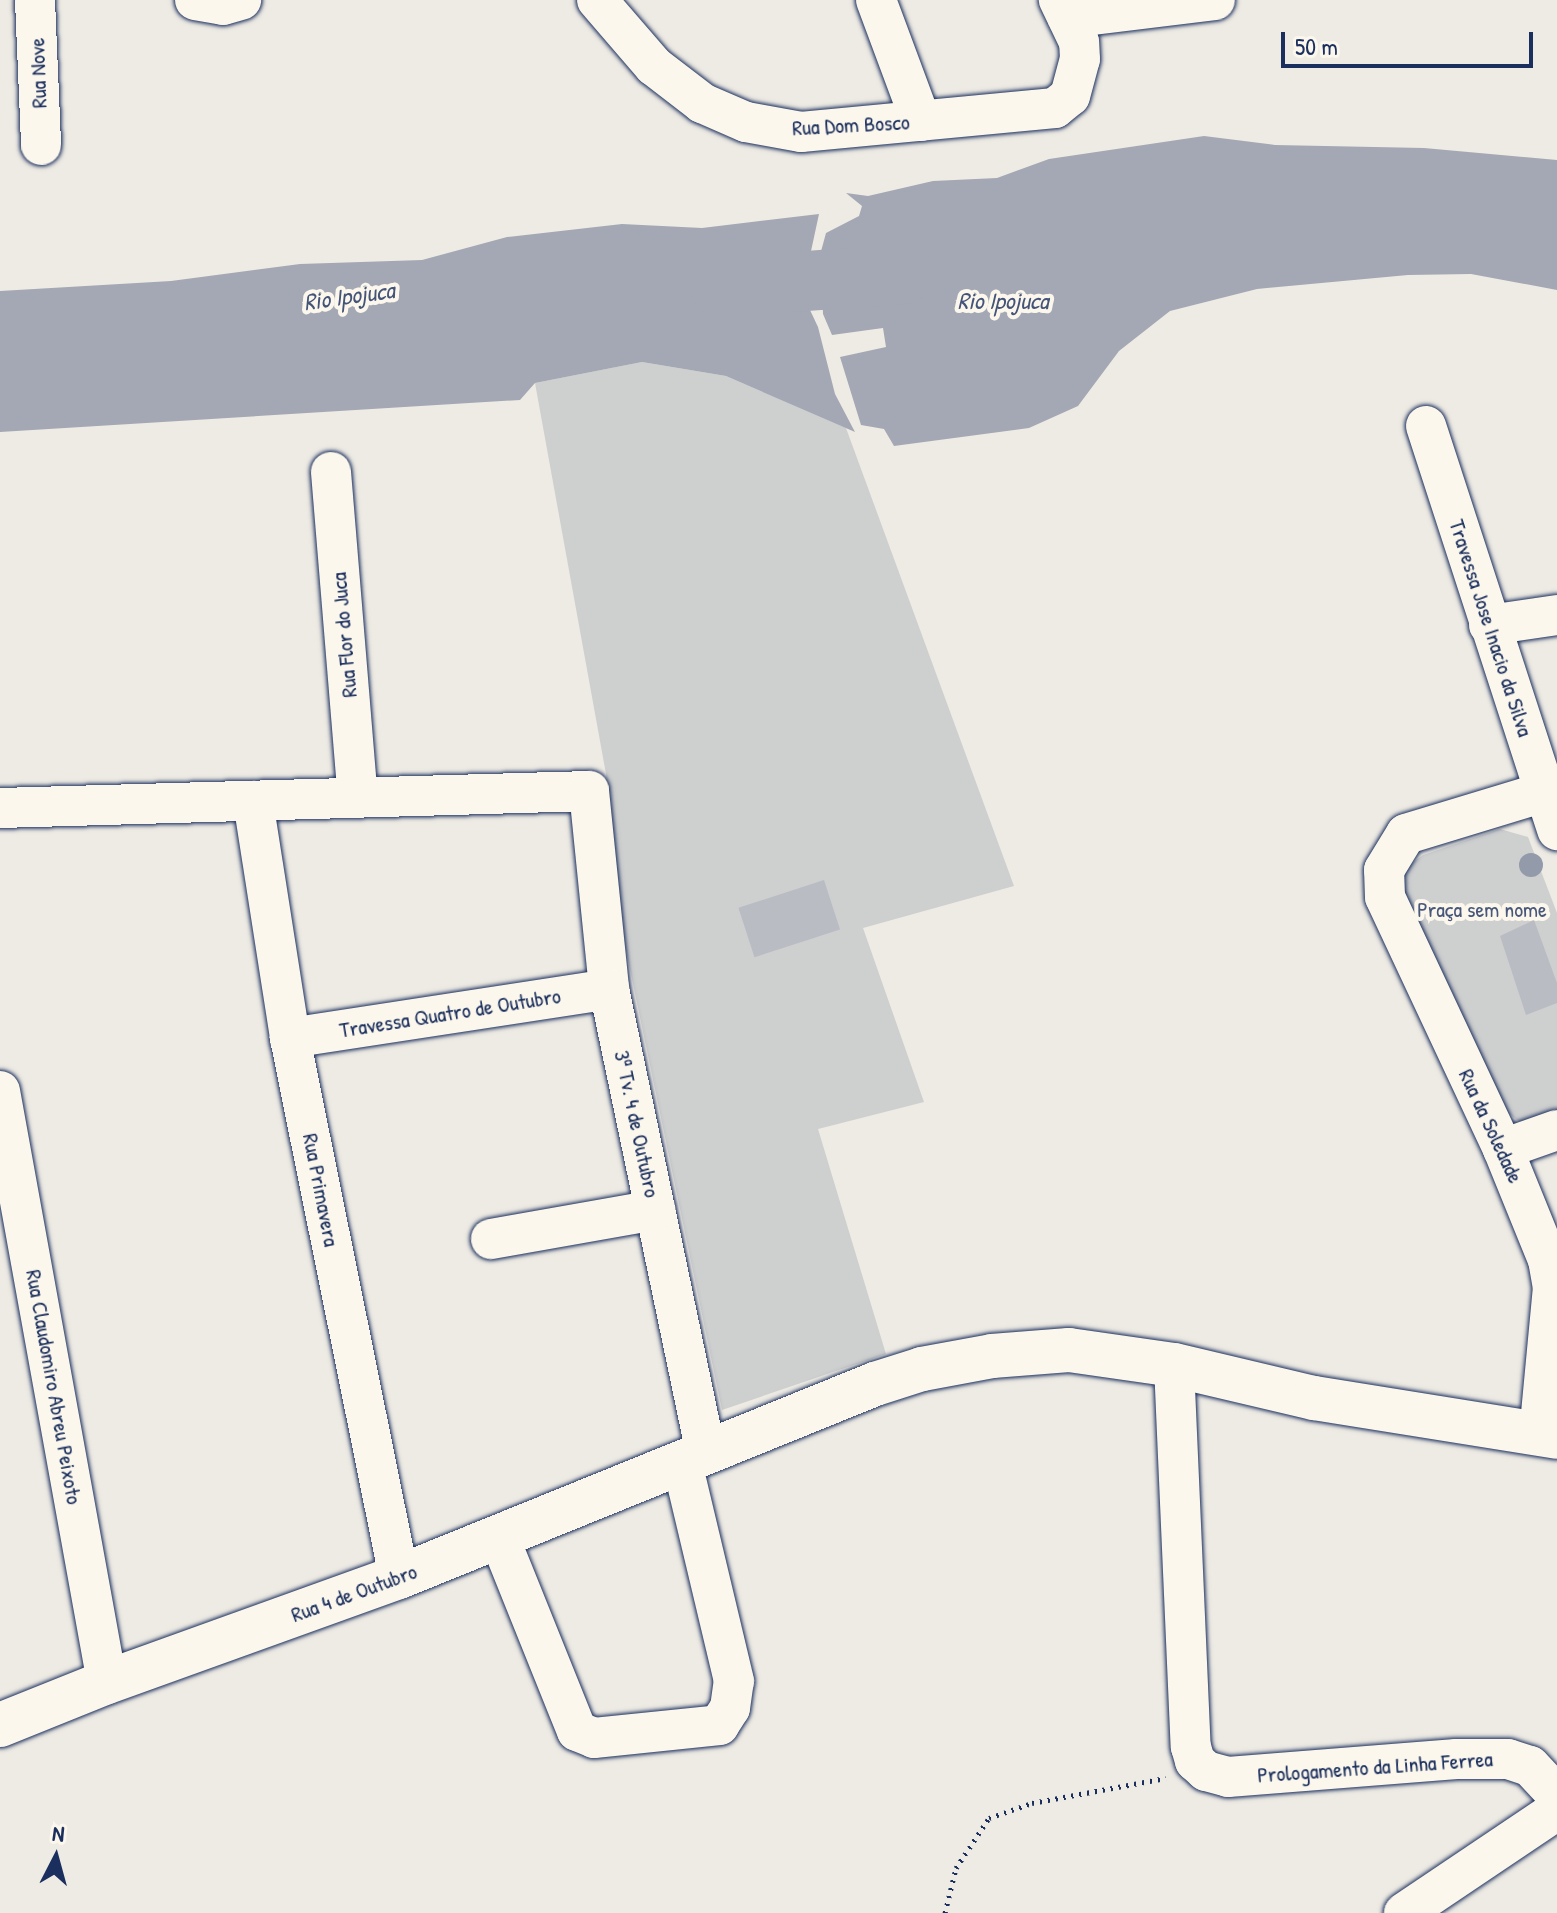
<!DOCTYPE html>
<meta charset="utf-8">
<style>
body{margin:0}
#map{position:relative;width:1557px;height:1913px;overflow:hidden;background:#eeebe4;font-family:"Patrick Hand",sans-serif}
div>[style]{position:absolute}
.green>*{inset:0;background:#cecfcf}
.water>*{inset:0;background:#a3a8b4}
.river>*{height:60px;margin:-30px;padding:0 30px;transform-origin:30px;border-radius:30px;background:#a3a8b4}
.building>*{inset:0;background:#b9bcc3;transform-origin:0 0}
.path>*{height:5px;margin-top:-2.5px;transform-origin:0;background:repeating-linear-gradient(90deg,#1b2f5e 0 2px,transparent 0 8px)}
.roads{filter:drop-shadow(0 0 2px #1b2f5e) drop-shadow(0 0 2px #1b2f5e)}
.minor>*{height:40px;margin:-20px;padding:0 20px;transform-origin:20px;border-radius:20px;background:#fbf7ec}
.major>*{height:44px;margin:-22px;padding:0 22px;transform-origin:22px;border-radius:22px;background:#fbf7ec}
.trees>*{width:24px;height:24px;margin:-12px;border-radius:50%;background:#939aaa}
span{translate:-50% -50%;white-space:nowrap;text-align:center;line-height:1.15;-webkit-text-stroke:8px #fbf7ec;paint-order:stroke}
.street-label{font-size:22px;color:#1b2f5e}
.park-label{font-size:22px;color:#48577a}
.water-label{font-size:24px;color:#445378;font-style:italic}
.north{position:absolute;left:16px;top:1817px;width:80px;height:80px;-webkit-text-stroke:6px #fbf7ec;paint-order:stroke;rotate:6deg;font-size:22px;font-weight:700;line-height:32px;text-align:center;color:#1b2f5e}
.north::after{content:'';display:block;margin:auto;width:28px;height:36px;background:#1b2f5e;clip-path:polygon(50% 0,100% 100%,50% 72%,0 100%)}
.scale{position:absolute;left:1281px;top:32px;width:252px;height:36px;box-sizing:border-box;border:4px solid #1b2f5e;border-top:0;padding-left:10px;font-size:24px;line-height:28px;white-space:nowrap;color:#1b2f5e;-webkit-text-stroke:6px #fbf7ec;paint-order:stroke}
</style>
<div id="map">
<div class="green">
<i style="clip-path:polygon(642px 362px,726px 376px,846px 428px,1014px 886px,863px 928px,924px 1102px,818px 1129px,886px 1354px,722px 1410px,617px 907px,606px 774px,535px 383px)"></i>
<i style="clip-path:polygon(1500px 829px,1528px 837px,1557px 913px,1557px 1117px,1534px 1126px,1517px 1120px,1493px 1100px,1403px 893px,1403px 877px,1411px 864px,1423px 855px)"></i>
</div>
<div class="water">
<i style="clip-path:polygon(1204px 136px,1275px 145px,1424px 148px,1557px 160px,1557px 290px,1471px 274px,1408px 275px,1257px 289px,1170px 311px,1119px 351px,1078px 406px,1029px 428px,894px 446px,884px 429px,861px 425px,840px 357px,886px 347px,883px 328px,832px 335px,823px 314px,820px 255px,826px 233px,859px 216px,862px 206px,846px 193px,868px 196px,933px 181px,997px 178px,1049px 159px)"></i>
<i style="clip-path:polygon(819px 214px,802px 293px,818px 327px,835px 394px,855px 432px,726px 376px,642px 362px,535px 383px,520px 400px,0 432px,0 291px,171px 281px,300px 264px,422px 260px,507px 237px,622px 224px,702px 228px)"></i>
</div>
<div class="river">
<i style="left:720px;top:287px;width:184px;rotate:-4deg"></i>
</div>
<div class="building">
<i style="left:824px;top:880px;width:52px;height:90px;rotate:72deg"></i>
<i style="clip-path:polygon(1534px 920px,1557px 983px,1557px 1003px,1526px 1015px,1500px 936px)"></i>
</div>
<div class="path">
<i style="left:945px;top:1913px;width:46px;rotate:-76.3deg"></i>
<i style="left:956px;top:1868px;width:60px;rotate:-56.6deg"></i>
<i style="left:989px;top:1818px;width:46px;rotate:-19.2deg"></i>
<i style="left:1032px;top:1803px;width:136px;rotate:-10.6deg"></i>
</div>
<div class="roads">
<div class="minor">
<i style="left:35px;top:0;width:145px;rotate:87.6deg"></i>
<i style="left:195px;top:0;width:28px;rotate:10deg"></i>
<i style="left:223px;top:5px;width:19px;rotate:-16deg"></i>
<i style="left:597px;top:0;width:87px;rotate:49.2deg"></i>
<i style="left:654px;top:66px;width:61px;rotate:37.6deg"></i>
<i style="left:702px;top:103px;width:48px;rotate:23.4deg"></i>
<i style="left:746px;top:122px;width:56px;rotate:10.3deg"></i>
<i style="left:801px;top:132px;width:255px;rotate:-5.4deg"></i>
<i style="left:1055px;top:108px;width:19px;rotate:-39deg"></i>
<i style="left:1070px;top:96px;width:38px;rotate:-75deg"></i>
<i style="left:1080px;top:59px;width:17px;rotate:-93deg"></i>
<i style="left:1079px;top:42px;width:47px;rotate:-115.5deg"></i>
<i style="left:876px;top:0;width:129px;rotate:69.6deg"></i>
<i style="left:1068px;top:18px;width:148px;rotate:-7deg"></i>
<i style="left:1426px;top:426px;width:425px;rotate:72deg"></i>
<i style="left:331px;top:472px;width:326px;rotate:85.3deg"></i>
<i style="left:1489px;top:625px;width:69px;rotate:-8.4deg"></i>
<i style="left:253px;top:801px;width:240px;rotate:81.1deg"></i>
<i style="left:290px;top:1038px;width:550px;rotate:78.57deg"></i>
<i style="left:0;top:808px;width:589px;rotate:-1.65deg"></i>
<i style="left:589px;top:791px;width:199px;rotate:84.2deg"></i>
<i style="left:609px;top:989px;width:475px;rotate:78.2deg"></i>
<i style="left:290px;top:1038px;width:323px;rotate:-8.7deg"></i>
<i style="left:0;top:1091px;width:601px;rotate:79.74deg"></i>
<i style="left:1503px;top:1149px;width:57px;rotate:-19.4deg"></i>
<i style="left:491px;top:1239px;width:167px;rotate:-10deg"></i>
<i style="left:1174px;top:1365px;width:382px;rotate:87.5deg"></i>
<i style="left:1191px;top:1747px;width:15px;rotate:74deg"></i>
<i style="left:1195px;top:1761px;width:15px;rotate:42deg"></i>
<i style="left:1206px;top:1771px;width:23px;rotate:15deg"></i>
<i style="left:1228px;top:1777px;width:229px;rotate:-4.5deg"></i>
<i style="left:1456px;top:1759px;width:52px"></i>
<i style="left:1508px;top:1759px;width:23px;rotate:18deg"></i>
<i style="left:1530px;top:1766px;width:40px;rotate:47deg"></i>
<i style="left:1539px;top:1435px;width:148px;rotate:-84.6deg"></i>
<i style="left:1553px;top:1288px;width:28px;rotate:-100deg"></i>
<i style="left:1548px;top:1260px;width:120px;rotate:-112.1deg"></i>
<i style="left:1503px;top:1149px;width:278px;rotate:-115.1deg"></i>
<i style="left:1385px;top:897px;width:27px;rotate:-92deg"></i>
<i style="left:1384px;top:870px;width:42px;rotate:-58.6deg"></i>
<i style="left:1406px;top:834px;width:144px;rotate:-16.9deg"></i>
<i style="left:499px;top:1537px;width:209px;rotate:68.1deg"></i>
<i style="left:577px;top:1731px;width:18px;rotate:22deg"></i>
<i style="left:594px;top:1738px;width:126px;rotate:-5.9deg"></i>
<i style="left:719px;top:1725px;width:20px;rotate:-57deg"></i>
<i style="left:730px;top:1708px;width:27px;rotate:-82deg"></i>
<i style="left:734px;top:1681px;width:225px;rotate:-103.4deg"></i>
<i style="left:1404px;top:1913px;width:184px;rotate:-33.9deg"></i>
</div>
<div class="major">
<i style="left:0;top:1725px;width:115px;rotate:-21.9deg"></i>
<i style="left:107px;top:1682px;width:310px;rotate:-19.8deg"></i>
<i style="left:399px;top:1577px;width:514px;rotate:-22.07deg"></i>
<i style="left:875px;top:1384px;width:49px;rotate:-17.7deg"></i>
<i style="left:922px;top:1369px;width:71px;rotate:-10.5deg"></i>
<i style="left:992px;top:1356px;width:77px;rotate:-4.5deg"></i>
<i style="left:1069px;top:1350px;width:106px;rotate:8.1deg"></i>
<i style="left:1174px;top:1365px;width:144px;rotate:13.3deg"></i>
<i style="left:1314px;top:1398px;width:246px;rotate:9.1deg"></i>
</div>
</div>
<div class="trees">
<i style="left:1531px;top:865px"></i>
</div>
<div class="street-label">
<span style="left:38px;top:73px;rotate:-92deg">Rua Nove</span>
<span style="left:851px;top:125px;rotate:-3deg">Rua Dom Bosco</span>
<span style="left:1491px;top:628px;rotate:72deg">Travessa Jose Inacio da Silva</span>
<span style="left:344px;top:635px;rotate:-95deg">Rua Flor do Juca</span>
<span style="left:450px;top:1013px;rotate:-9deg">Travessa Quatro de Outubro</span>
<span style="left:637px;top:1124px;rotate:78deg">3ª Tv. 4 de Outubro</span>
<span style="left:1491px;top:1126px;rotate:65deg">Rua da Soledade</span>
<span style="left:321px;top:1190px;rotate:79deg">Rua Primavera</span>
<span style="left:54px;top:1387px;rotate:80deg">Rua Claudomiro Abreu Peixoto</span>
<span style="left:354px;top:1593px;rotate:-20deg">Rua 4 de Outubro</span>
<span style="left:1375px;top:1767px;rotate:-4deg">Prologamento da Linha Ferrea</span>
</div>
<div class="park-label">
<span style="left:1482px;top:910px">Praça sem nome</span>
</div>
<div class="water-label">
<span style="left:349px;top:296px;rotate:-8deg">Rio Ipojuca</span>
<span style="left:1003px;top:301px">Rio Ipojuca</span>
</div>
<div class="north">N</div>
<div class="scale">50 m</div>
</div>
